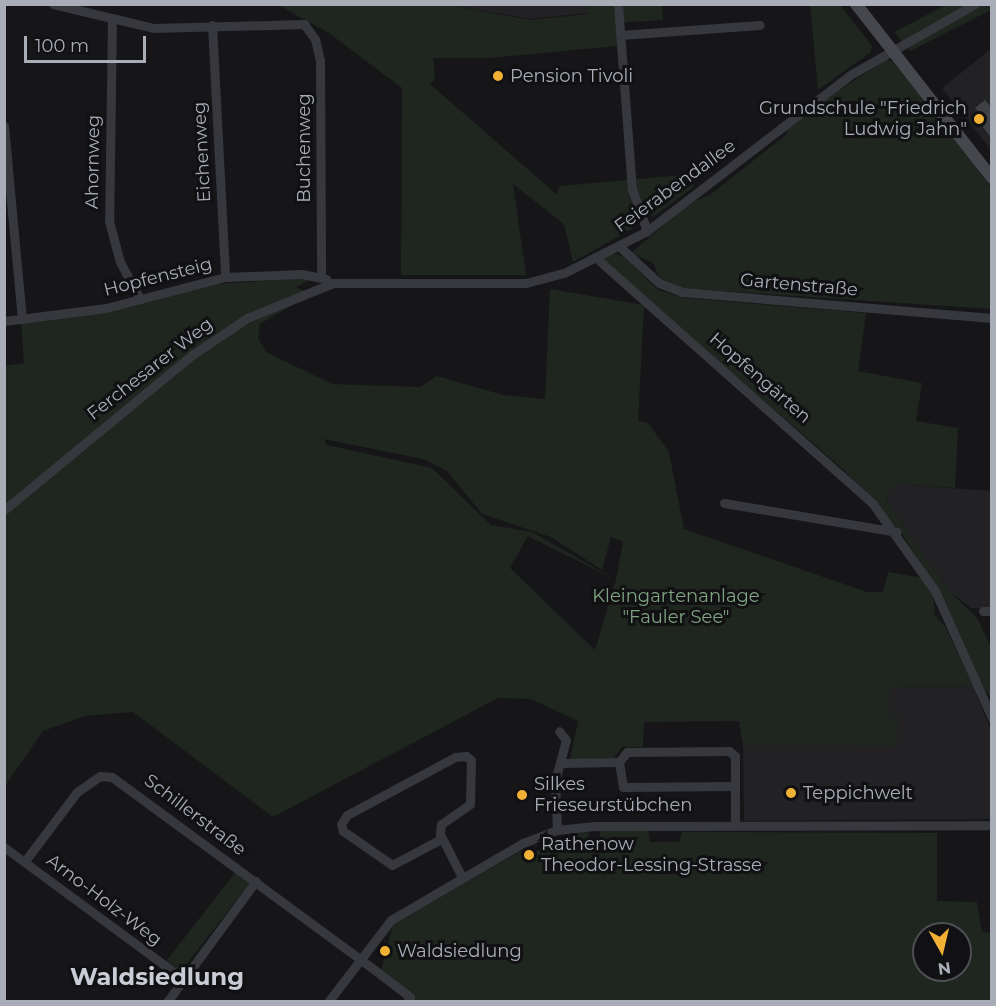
<!DOCTYPE html>
<meta charset="utf-8">
<style>
body{margin:0}
#map{position:relative;width:996px;height:1006px;overflow:hidden;background:#161618;font-family:Montserrat,sans-serif}
div>[style]{position:absolute}
.built>*{inset:0;background:#222225}
.green>*{inset:0;background:#1e261f;transform-origin:0 0}
.building>*{inset:0;background:#404145}
.minor>*{height:9px;margin:-4.5px;padding:0 4.5px;transform-origin:4.5px;border-radius:4.5px;background:#37383d}
.secondary>*{height:12px;margin:-6px;padding:0 6px;transform-origin:6px;border-radius:6px;background:#45474d}
.dots>*{width:16px;height:16px;translate:-50% -50%;box-sizing:border-box;border:3px solid #111113;border-radius:50%}
span{translate:-50% -50%;white-space:nowrap;text-align:center;line-height:1.15;-webkit-text-stroke:6px #111113;paint-order:stroke}
.poi-label{font-size:18px;color:#a8adb8}
.left{translate:0 -50%;text-align:left}
.right{translate:-100% -50%;text-align:right}
.street-label{font-size:18px;color:#a8adb8}
.park-label{font-size:18px;color:#7fa381}
.district-label{font-size:24px;color:#c9ccd4;font-weight:700}
.frame{position:absolute;inset:0;border:6px solid #a8adb8;pointer-events:none}
.north{position:absolute;left:912px;top:922px;width:60px;height:60px;box-sizing:border-box;background:#111113;border:2px solid #4d4f55;border-radius:50%;rotate:172deg;font-size:16px;font-weight:700;line-height:24px;text-align:center;color:#a8adb8}
.north::after{content:'';display:block;margin:auto;width:21px;height:27px;background:#f2b134;clip-path:polygon(50% 0,100% 100%,50% 72%,0 100%)}
.scale{position:absolute;left:24px;top:36px;width:122px;height:27px;box-sizing:border-box;border:3px solid #a8adb8;border-top:0;padding-left:8px;font-size:18px;line-height:21px;white-space:nowrap;color:#a8adb8;-webkit-text-stroke:4px #111113;paint-order:stroke}
</style>
<div id="map">
<div class="built">
<i style="clip-path:polygon(452px 5px,586px 5px,587px 13px,530px 19px)"></i>
<i style="clip-path:polygon(991px 49px,991px 150px,942px 88px)"></i>
<i style="clip-path:polygon(896px 484px,991px 491px,991px 609px,971px 608px,949px 591px,888px 504px,887px 493px)"></i>
<i style="clip-path:polygon(973px 686px,991px 730px,991px 819px,744px 821px,743px 745px,897px 746px,898px 719px,889px 718px,890px 687px)"></i>
</div>
<div class="green">
<i style="clip-path:polygon(278px 5px,450px 5px,530px 20px,587px 14px,587px 5px,662px 5px,663px 20px,616px 23px,617px 46px,489px 58px,433px 58px,435px 79px,430px 84px,556px 194px,560px 186px,683px 175px,695px 186px,653px 217px,641px 201px,629px 204px,632px 229px,573px 262px,564px 224px,513px 184px,526px 275px,401px 275px,402px 88px,329px 33px)"></i>
<i style="clip-path:polygon(810px 5px,840px 5px,872px 46px,871px 52px,818px 90px)"></i>
<i style="clip-path:polygon(946px 5px,991px 5px,991px 10px,910px 51px,894px 32px)"></i>
<i style="clip-path:polygon(886px 60px,892px 61px,943px 122px,991px 188px,991px 309px,678px 288px,659px 277px,653px 263px,631px 253px,690px 203px,710px 195px,787px 134px,786px 128px,818px 104px)"></i>
<i style="clip-path:polygon(612px 254px,623px 256px,658px 290px,684px 298px,866px 313px,858px 371px,922px 383px,916px 421px,958px 428px,955px 488px,896px 484px,887px 493px,888px 504px,949px 591px,977px 618px,991px 647px,991px 697px,975px 679px,938px 591px,902px 534px,843px 469px,600px 259px)"></i>
<i style="clip-path:polygon(evenodd,313px 278px,296px 287px,310px 294px,260px 324px,258px 338px,266px 352px,332px 384px,420px 387px,437px 376px,503px 395px,545px 399px,550px 289px,644px 305px,638px 421px,648px 423px,669px 452px,684px 529px,867px 592px,883px 592px,888px 572px,924px 578px,933px 594px,935px 615px,946px 628px,973px 686px,890px 687px,889px 718px,898px 718px,897px 746px,743px 745px,739px 721px,644px 722px,643px 747px,622px 747px,614px 758px,570px 760px,578px 721px,531px 699px,498px 698px,273px 817px,133px 712px,85px 716px,43px 731px,5px 786px,4px 366px,24px 363px,21px 323px,196px 285px,313px 278px,324px 439px,423px 459px,447px 471px,482px 514px,551px 537px,602px 570px,611px 537px,623px 542px,616px 580px,532px 532px,491px 525px,432px 468px,327px 445px,324px 439px,313px 278px,528px 536px,616px 580px,595px 650px,510px 568px,528px 536px)"></i>
<i style="clip-path:polygon(evenodd,648px 829px,650px 842px,679px 842px,682px 832px,937px 833px,937px 901px,977px 902px,982px 932px,991px 933px,991px 1001px,412px 1001px,381px 971px,393px 925px,529px 846px,532px 852px,570px 840px,570px 833px,588px 831px,589px 837px,600px 837px,600px 831px,648px 829px,924px 934px,960px 934px,960px 970px,924px 970px,924px 934px)"></i>
<i style="left:235px;top:873px;width:18px;height:111px;rotate:38deg"></i>
</div>
<div class="building">
<i style="clip-path:polygon(985px 100px,992px 108px,992px 139px,977px 119px,982px 116px,975px 108px)"></i>
</div>
<div class="minor">
<i style="left:53px;top:4px;width:104px;rotate:13.4deg"></i>
<i style="left:154px;top:28px;width:150px;rotate:-1.5deg"></i>
<i style="left:304px;top:24px;width:19px;rotate:54deg"></i>
<i style="left:315px;top:39px;width:22px;rotate:77deg"></i>
<i style="left:320px;top:60px;width:217px;rotate:89.7deg"></i>
<i style="left:618px;top:4px;width:186px;rotate:85.7deg"></i>
<i style="left:632px;top:189px;width:45px;rotate:70.3deg"></i>
<i style="left:112px;top:18px;width:203px;rotate:90.8deg"></i>
<i style="left:109px;top:221px;width:42px;rotate:75deg"></i>
<i style="left:120px;top:262px;width:42px;rotate:61.6deg"></i>
<i style="left:212px;top:25px;width:252px;rotate:87deg"></i>
<i style="left:620px;top:35px;width:140px;rotate:-4.1deg"></i>
<i style="left:4px;top:126px;width:194px;rotate:84.7deg"></i>
<i style="left:620px;top:247px;width:53px;rotate:42.7deg"></i>
<i style="left:659px;top:283px;width:25px;rotate:21deg"></i>
<i style="left:682px;top:292px;width:311px;rotate:4.8deg"></i>
<i style="left:595px;top:257px;width:372px;rotate:41.6deg"></i>
<i style="left:873px;top:504px;width:107px;rotate:54.5deg"></i>
<i style="left:935px;top:591px;width:139px;rotate:65.8deg"></i>
<i style="left:4px;top:321px;width:103px;rotate:-7.3deg"></i>
<i style="left:106px;top:308px;width:123px;rotate:-14.6deg"></i>
<i style="left:225px;top:277px;width:77px;rotate:-2.2deg"></i>
<i style="left:302px;top:274px;width:25px;rotate:12deg"></i>
<i style="left:724px;top:503px;width:175px;rotate:9.5deg"></i>
<i style="left:4px;top:510px;width:244px;rotate:-39.5deg"></i>
<i style="left:192px;top:355px;width:66px;rotate:-33.9deg"></i>
<i style="left:247px;top:318px;width:93px;rotate:-22.1deg"></i>
<i style="left:333px;top:283px;width:193px"></i>
<i style="left:526px;top:283px;width:39px;rotate:-15deg"></i>
<i style="left:564px;top:273px;width:93px;rotate:-26.8deg"></i>
<i style="left:647px;top:231px;width:256px;rotate:-37.5deg"></i>
<i style="left:850px;top:75px;width:144px;rotate:-29.6deg"></i>
<i style="left:983px;top:611px;width:9px"></i>
<i style="left:619px;top:762px;width:25px;rotate:81deg"></i>
<i style="left:623px;top:787px;width:112px;rotate:-0.5deg"></i>
<i style="left:560px;top:763px;width:59px;rotate:-1deg"></i>
<i style="left:619px;top:762px;width:13px;rotate:-51deg"></i>
<i style="left:627px;top:752px;width:102px;rotate:-0.6deg"></i>
<i style="left:729px;top:751px;width:8px;rotate:40deg"></i>
<i style="left:735px;top:756px;width:69px;rotate:90deg"></i>
<i style="left:557px;top:830px;width:49px;rotate:-92.3deg"></i>
<i style="left:555px;top:781px;width:42px;rotate:-75deg"></i>
<i style="left:566px;top:740px;width:11px;rotate:-128deg"></i>
<i style="left:441px;top:839px;width:55px;rotate:152deg"></i>
<i style="left:392px;top:865px;width:60px;rotate:-145.2deg"></i>
<i style="left:343px;top:831px;width:7px;rotate:-106deg"></i>
<i style="left:341px;top:824px;width:11px;rotate:-56deg"></i>
<i style="left:347px;top:815px;width:123px;rotate:-28.2deg"></i>
<i style="left:455px;top:757px;width:11px;rotate:-5deg"></i>
<i style="left:466px;top:756px;width:6px;rotate:39deg"></i>
<i style="left:471px;top:760px;width:44px;rotate:91.3deg"></i>
<i style="left:470px;top:804px;width:35px;rotate:145deg"></i>
<i style="left:441px;top:824px;width:10px;rotate:96deg"></i>
<i style="left:440px;top:834px;width:48px;rotate:62.9deg"></i>
<i style="left:4px;top:847px;width:222px;rotate:36.4deg"></i>
<i style="left:25px;top:861px;width:86px;rotate:-53deg"></i>
<i style="left:77px;top:792px;width:28px;rotate:-35deg"></i>
<i style="left:100px;top:776px;width:12px;rotate:5deg"></i>
<i style="left:112px;top:777px;width:328px;rotate:36.3deg"></i>
<i style="left:376px;top:971px;width:43px;rotate:37.4deg"></i>
<i style="left:410px;top:997px;width:6px;rotate:121deg"></i>
<i style="left:167px;top:1002px;width:150px;rotate:-53.7deg"></i>
<i style="left:328px;top:1002px;width:103px;rotate:-52.5deg"></i>
<i style="left:391px;top:920px;width:153px;rotate:-30.3deg"></i>
<i style="left:523px;top:843px;width:36px;rotate:-21deg"></i>
<i style="left:557px;top:830px;width:38px;rotate:-6deg"></i>
<i style="left:595px;top:826px;width:397px;rotate:-0.1deg"></i>
</div>
<div class="secondary">
<i style="left:856px;top:4px;width:221px;rotate:52deg"></i>
</div>
<div class="dots">
<i style="left:498px;top:76px;background:#f2b134"></i>
<i style="left:979px;top:119px;background:#f2b134"></i>
<i style="left:791px;top:793px;background:#f2b134"></i>
<i style="left:522px;top:795px;background:#f2b134"></i>
<i style="left:529px;top:855px;background:#f2b134"></i>
<i style="left:385px;top:951px;background:#f2b134"></i>
</div>
<div class="poi-label">
<span class="left" style="left:510px;top:76px">Pension Tivoli</span>
<span class="right" style="left:967px;top:119px">Grundschule "Friedrich<br>Ludwig Jahn"</span>
<span class="left" style="left:534px;top:795px">Silkes<br>Frieseurstübchen</span>
<span class="left" style="left:803px;top:793px">Teppichwelt</span>
<span class="left" style="left:541px;top:855px">Rathenow<br>Theodor-Lessing-Strasse</span>
<span class="left" style="left:397px;top:951px">Waldsiedlung</span>
</div>
<div class="street-label">
<span style="left:304px;top:148px;rotate:-90deg">Buchenweg</span>
<span style="left:202px;top:152px;rotate:-93deg">Eichenweg</span>
<span style="left:93px;top:162px;rotate:-89deg">Ahornweg</span>
<span style="left:675px;top:186px;rotate:-36deg">Feierabendallee</span>
<span style="left:158px;top:277px;rotate:-14deg">Hopfensteig</span>
<span style="left:799px;top:285px;rotate:5deg">Gartenstraße</span>
<span style="left:150px;top:369px;rotate:-38deg">Ferchesarer Weg</span>
<span style="left:760px;top:378px;rotate:41deg">Hopfengärten</span>
<span style="left:195px;top:815px;rotate:37deg">Schillerstraße</span>
<span style="left:104px;top:900px;rotate:37deg">Arno-Holz-Weg</span>
</div>
<div class="park-label">
<span style="left:676px;top:607px">Kleingartenanlage<br>"Fauler See"</span>
</div>
<div class="district-label">
<span style="left:157px;top:977px">Waldsiedlung</span>
</div>
<div class="frame"></div>
<div class="north">N</div>
<div class="scale">100 m</div>
</div>
